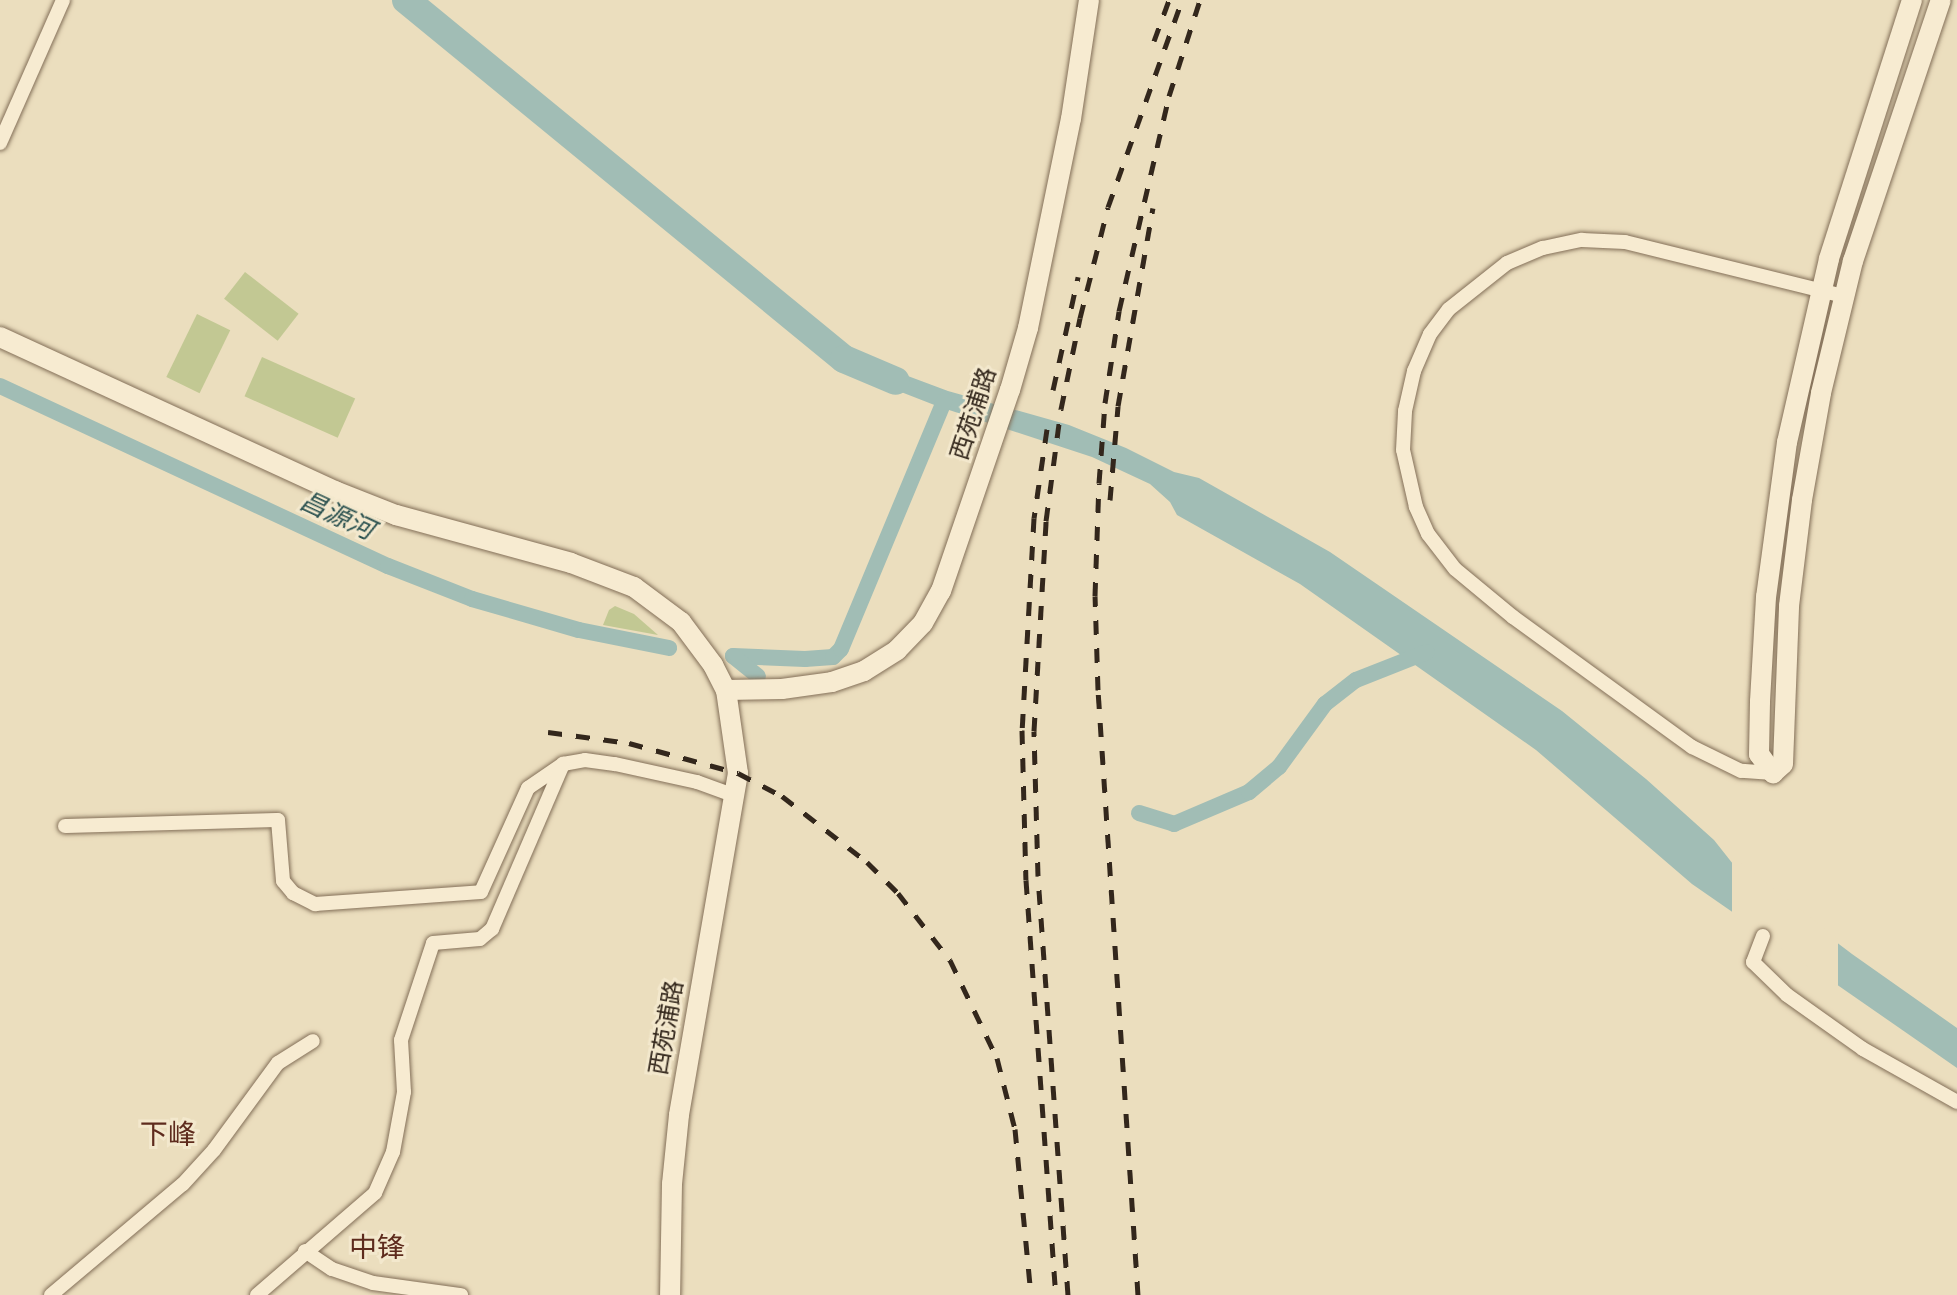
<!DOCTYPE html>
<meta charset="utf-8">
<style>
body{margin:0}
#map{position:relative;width:1957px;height:1295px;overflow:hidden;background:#ebdebe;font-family:"Times New Roman","Noto Sans SC",serif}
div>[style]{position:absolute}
.green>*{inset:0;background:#c2c893;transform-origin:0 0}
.water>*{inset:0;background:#a1bdb5}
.pier>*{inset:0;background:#ebdebe}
.canal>*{height:16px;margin:-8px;padding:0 8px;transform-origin:8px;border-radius:8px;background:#a1bdb5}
.river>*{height:28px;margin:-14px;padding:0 14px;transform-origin:14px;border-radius:14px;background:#a1bdb5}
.roads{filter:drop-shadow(0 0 2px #836f58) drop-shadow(0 0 2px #836f58)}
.street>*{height:14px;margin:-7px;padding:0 7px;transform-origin:7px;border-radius:7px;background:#f7ebd1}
.secondary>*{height:20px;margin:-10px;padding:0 10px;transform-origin:10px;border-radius:10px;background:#f7ebd1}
.rail>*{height:5px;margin-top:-2.5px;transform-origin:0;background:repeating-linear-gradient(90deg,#33271c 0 14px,transparent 0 28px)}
span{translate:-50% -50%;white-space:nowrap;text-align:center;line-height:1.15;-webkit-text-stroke:6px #f3e8cd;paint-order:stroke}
.street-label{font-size:24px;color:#33271c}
.water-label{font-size:26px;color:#2c5250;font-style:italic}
.quarter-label{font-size:28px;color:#5e2b1d}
</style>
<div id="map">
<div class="green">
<i style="left:245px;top:272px;width:68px;height:34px;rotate:38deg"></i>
<i style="left:197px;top:314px;width:37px;height:70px;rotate:26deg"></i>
<i style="left:262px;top:357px;width:102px;height:43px;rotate:24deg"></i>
<i style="clip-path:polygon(615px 606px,634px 614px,658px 635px,603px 625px,609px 610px)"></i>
</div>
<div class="water">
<i style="clip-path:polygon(865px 360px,948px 391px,1069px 425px,1126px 448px,1174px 472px,1199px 478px,1330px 552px,1562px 711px,1646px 779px,1714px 840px,1733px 864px,1852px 954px,1957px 1028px,1957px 1068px,1692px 884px,1536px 750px,1300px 584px,1177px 515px,1170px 502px,1150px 484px,1092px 457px,937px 406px,860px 376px)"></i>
</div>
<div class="pier">
<i style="clip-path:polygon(1732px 856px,1838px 939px,1838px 987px,1732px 915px)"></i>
</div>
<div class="canal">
<i style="left:0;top:386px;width:428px;rotate:24.9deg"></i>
<i style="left:388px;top:566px;width:90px;rotate:21.4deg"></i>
<i style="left:472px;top:599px;width:111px;rotate:16.2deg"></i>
<i style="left:579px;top:630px;width:92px;rotate:11.3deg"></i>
<i style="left:733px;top:656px;width:72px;rotate:2.4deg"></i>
<i style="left:805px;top:659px;width:28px;rotate:-4deg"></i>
<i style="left:833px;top:657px;width:11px;rotate:-45deg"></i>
<i style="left:841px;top:649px;width:269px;rotate:-67.4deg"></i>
<i style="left:733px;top:656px;width:32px;rotate:39deg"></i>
<i style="left:1139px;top:813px;width:37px;rotate:17deg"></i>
<i style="left:1174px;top:824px;width:82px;rotate:-23.1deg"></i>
<i style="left:1249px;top:792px;width:39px;rotate:-40deg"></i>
<i style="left:1279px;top:767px;width:78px;rotate:-53.9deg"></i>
<i style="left:1325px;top:704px;width:39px;rotate:-38deg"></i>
<i style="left:1356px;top:680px;width:76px;rotate:-21.5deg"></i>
</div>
<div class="river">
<i style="left:406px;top:0;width:566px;rotate:39.34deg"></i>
<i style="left:844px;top:359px;width:56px;rotate:22.9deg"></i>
</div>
<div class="roads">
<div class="street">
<i style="left:0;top:143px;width:156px;rotate:-66.2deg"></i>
<i style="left:1773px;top:773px;width:32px;rotate:-176deg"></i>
<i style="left:1741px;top:771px;width:55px;rotate:-153.9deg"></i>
<i style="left:1692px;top:747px;width:221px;rotate:-144deg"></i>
<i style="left:1513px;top:617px;width:75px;rotate:-140.4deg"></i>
<i style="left:1455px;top:569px;width:44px;rotate:-127.6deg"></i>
<i style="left:1428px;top:534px;width:30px;rotate:-114deg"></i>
<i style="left:1416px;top:507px;width:58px;rotate:-102.8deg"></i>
<i style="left:1403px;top:450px;width:39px;rotate:-87deg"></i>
<i style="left:1405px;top:411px;width:41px;rotate:-77.3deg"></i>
<i style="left:1414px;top:371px;width:40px;rotate:-66.6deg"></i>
<i style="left:1430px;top:334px;width:31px;rotate:-53deg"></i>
<i style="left:1449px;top:309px;width:74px;rotate:-38.4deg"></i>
<i style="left:1507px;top:263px;width:39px;rotate:-23deg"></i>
<i style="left:1543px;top:248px;width:40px;rotate:-12deg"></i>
<i style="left:1582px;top:240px;width:43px;rotate:2.7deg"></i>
<i style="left:1625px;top:242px;width:226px;rotate:13.9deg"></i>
<i style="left:65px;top:826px;width:213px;rotate:-1.6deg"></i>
<i style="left:278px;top:820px;width:61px;rotate:85.3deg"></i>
<i style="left:283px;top:881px;width:16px;rotate:50deg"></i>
<i style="left:293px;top:893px;width:25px;rotate:27deg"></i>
<i style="left:315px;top:904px;width:166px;rotate:-4.1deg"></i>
<i style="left:481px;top:892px;width:114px;rotate:-65.7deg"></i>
<i style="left:528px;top:788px;width:42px;rotate:-34.4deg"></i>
<i style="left:563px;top:764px;width:22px;rotate:-10deg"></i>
<i style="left:585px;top:760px;width:30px;rotate:8deg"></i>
<i style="left:615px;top:764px;width:84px;rotate:12.4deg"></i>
<i style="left:697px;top:782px;width:38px;rotate:20deg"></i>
<i style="left:1763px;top:936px;width:28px;rotate:111deg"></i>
<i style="left:1753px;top:962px;width:47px;rotate:44.1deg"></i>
<i style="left:1787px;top:995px;width:93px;rotate:35.4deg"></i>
<i style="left:1863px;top:1049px;width:108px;rotate:29.4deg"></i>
<i style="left:305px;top:1251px;width:32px;rotate:34deg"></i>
<i style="left:332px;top:1269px;width:43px;rotate:18.9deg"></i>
<i style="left:373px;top:1283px;width:89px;rotate:7.8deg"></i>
<i style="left:51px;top:1295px;width:172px;rotate:-40.1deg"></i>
<i style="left:183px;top:1184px;width:46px;rotate:-47.6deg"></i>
<i style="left:214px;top:1150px;width:108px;rotate:-53.7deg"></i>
<i style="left:278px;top:1063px;width:41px;rotate:-32.2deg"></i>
<i style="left:257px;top:1295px;width:156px;rotate:-40.8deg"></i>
<i style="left:375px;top:1193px;width:45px;rotate:-66.3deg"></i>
<i style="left:393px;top:1152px;width:61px;rotate:-79.6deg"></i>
<i style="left:404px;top:1092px;width:52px;rotate:-93.3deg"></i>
<i style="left:401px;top:1040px;width:102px;rotate:-71.7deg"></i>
<i style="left:433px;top:943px;width:47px;rotate:-4.9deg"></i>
<i style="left:480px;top:939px;width:16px;rotate:-40deg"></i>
<i style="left:492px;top:929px;width:180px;rotate:-66.7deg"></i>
</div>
<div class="secondary">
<i style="left:1912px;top:0;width:272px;rotate:107.8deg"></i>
<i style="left:1829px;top:259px;width:188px;rotate:102.9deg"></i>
<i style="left:1787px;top:442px;width:156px;rotate:97.7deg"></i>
<i style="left:1766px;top:597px;width:105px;rotate:93.3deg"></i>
<i style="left:1760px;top:702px;width:52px;rotate:91.1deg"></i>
<i style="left:1759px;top:754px;width:24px;rotate:54deg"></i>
<i style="left:1773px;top:773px;width:13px;rotate:-42deg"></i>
<i style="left:1783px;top:764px;width:158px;rotate:-87.8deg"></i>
<i style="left:1789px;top:606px;width:107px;rotate:-83deg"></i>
<i style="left:1802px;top:500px;width:109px;rotate:-79.9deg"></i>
<i style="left:1821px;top:393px;width:136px;rotate:-76.4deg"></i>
<i style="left:1853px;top:261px;width:275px;rotate:-71.4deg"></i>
<i style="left:0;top:337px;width:369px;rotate:24.7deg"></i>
<i style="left:335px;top:491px;width:66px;rotate:21.5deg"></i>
<i style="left:396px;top:515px;width:181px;rotate:15.3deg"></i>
<i style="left:571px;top:563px;width:67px;rotate:20.9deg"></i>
<i style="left:634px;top:587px;width:59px;rotate:36.7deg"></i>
<i style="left:681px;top:622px;width:54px;rotate:53.3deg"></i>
<i style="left:713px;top:665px;width:28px;rotate:63deg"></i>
<i style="left:726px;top:690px;width:84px;rotate:81.8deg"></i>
<i style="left:738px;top:773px;width:347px;rotate:99.8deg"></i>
<i style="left:679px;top:1115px;width:69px;rotate:95.8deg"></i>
<i style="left:672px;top:1184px;width:111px;rotate:91deg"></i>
<i style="left:726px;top:690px;width:56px;rotate:-1deg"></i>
<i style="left:782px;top:689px;width:50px;rotate:-8deg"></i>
<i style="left:832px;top:682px;width:34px;rotate:-19deg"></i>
<i style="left:864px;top:671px;width:39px;rotate:-32deg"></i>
<i style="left:897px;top:650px;width:37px;rotate:-46deg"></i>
<i style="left:923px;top:623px;width:37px;rotate:-61deg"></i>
<i style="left:941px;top:591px;width:213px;rotate:-71.1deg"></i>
<i style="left:1010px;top:390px;width:65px;rotate:-73.8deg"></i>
<i style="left:1028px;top:328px;width:213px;rotate:-78.4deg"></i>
<i style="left:1071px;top:119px;width:120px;rotate:-81.4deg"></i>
</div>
</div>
<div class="rail">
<i style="left:1154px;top:41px;width:44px;rotate:-69.9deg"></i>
<i style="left:1053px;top:390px;width:116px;rotate:-77.5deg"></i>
<i style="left:1047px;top:429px;width:90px;rotate:98.3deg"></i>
<i style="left:1034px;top:518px;width:212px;rotate:93.2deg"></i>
<i style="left:1022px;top:730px;width:150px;rotate:88.5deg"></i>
<i style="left:1026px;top:880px;width:416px;rotate:85.9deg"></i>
<i style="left:1110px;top:500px;width:94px;rotate:-85.1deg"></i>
<i style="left:1118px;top:406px;width:201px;rotate:-80deg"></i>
<i style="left:548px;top:732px;width:82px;rotate:7.7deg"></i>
<i style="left:629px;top:743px;width:113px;rotate:15.4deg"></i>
<i style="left:738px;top:773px;width:50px;rotate:27.6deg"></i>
<i style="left:782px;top:796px;width:108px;rotate:37.8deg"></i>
<i style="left:867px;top:862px;width:44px;rotate:45deg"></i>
<i style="left:898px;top:893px;width:85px;rotate:52.2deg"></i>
<i style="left:950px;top:960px;width:109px;rotate:64.4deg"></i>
<i style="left:997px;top:1058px;width:73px;rotate:75.8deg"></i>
<i style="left:1015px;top:1129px;width:167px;rotate:84.5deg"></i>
<i style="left:1068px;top:1295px;width:420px;rotate:-94.1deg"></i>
<i style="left:1038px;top:876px;width:145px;rotate:-91.6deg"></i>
<i style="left:1034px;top:731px;width:210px;rotate:-86.7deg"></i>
<i style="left:1046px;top:521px;width:113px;rotate:-82.4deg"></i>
<i style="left:1061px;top:409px;width:93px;rotate:-78.2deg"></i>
<i style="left:1080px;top:318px;width:114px;rotate:-75.8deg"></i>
<i style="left:1108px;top:207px;width:220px;rotate:-70.3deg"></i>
<i style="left:1138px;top:1295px;width:606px;rotate:-93.78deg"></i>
<i style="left:1098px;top:690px;width:94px;rotate:-91.8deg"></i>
<i style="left:1095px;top:596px;width:113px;rotate:-88deg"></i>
<i style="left:1099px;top:483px;width:80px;rotate:-85.7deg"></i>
<i style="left:1105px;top:403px;width:93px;rotate:-81.3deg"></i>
<i style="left:1119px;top:311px;width:221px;rotate:-76.9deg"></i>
<i style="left:1169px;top:96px;width:101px;rotate:-72.1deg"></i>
</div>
<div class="street-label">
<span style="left:974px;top:414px;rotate:-72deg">西苑浦路</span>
<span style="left:667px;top:1028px;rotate:-80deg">西苑浦路</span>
</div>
<div class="water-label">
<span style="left:337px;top:516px;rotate:25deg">昌源河</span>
</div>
<div class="quarter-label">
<span style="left:168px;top:1135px">下峰</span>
<span style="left:377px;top:1248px">中锋</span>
</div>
</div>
